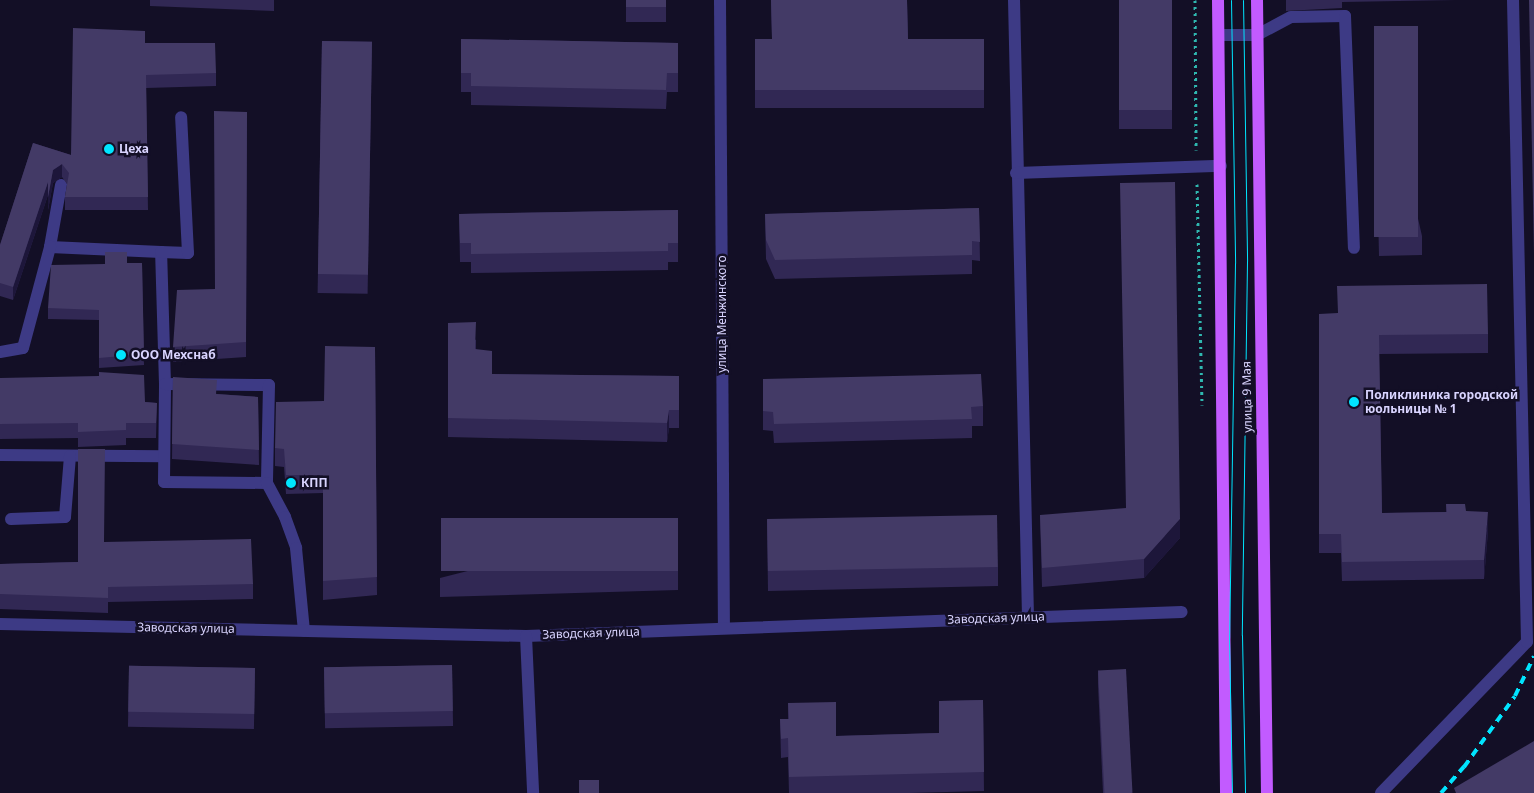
<!DOCTYPE html>
<meta charset="utf-8">
<style>
body{margin:0}
#map{position:relative;width:1534px;height:793px;overflow:hidden;background:#130f26;font-family:"Noto Sans",sans-serif}
div>[style]{position:absolute}
.path>*{height:3px;margin-top:-1.5px;transform-origin:0;background:repeating-linear-gradient(90deg,#2fb8b0 0 2.5px,transparent 0 6.5px)}
.minor>*{height:12px;margin:-6px;padding:0 6px;transform-origin:6px;border-radius:6px;background:#3d3a85}
.major>*{height:12px;margin:-6px;padding:0 6px;transform-origin:6px;border-radius:6px;background:#c25bff}
.tram>*{height:1px;margin:-0.5px;padding:0 0.5px;transform-origin:0.5px;border-radius:0.5px;background:#00e5ff}
.rail>*{height:4px;margin-top:-2px;transform-origin:0;background:repeating-linear-gradient(90deg,#00e5ff 0 8px,transparent 0 14px)}
.wall>*{inset:0;background:#312854;transform-origin:0 0}
.shaded-wall>*{inset:0;background:#1d163a}
.building>*{inset:0;background:#433a66;transform-origin:0 0}
.dots>*{width:14px;height:14px;translate:-50% -50%;box-sizing:border-box;border:2px solid #130f26;border-radius:50%}
span{translate:-50% -50%;white-space:nowrap;text-align:center;line-height:1.15;-webkit-text-stroke:5px #130f26;paint-order:stroke}
.poi-label{font-size:12px;color:#d9d4ff;font-weight:700}
.left{translate:0 -50%;text-align:left}
.street-label{font-size:12px;color:#d9d4ff}
</style>
<div id="map">
<div class="path">
<i style="left:1195px;top:0;width:150px;rotate:89.6deg"></i>
<i style="left:1197px;top:184px;width:221px;rotate:88.7deg"></i>
</div>
<div class="minor">
<i style="left:720px;top:0;width:628px;rotate:89.64deg"></i>
<i style="left:1014px;top:0;width:616px;rotate:88.7deg"></i>
<i style="left:1219px;top:35px;width:38px"></i>
<i style="left:1257px;top:35px;width:38px;rotate:-28deg"></i>
<i style="left:1291px;top:17px;width:54px;rotate:-1.1deg"></i>
<i style="left:1345px;top:16px;width:232px;rotate:87.8deg"></i>
<i style="left:1016px;top:173px;width:205px;rotate:-2deg"></i>
<i style="left:61px;top:185px;width:63px;rotate:100.1deg"></i>
<i style="left:50px;top:247px;width:111px;rotate:2.6deg"></i>
<i style="left:0;top:352px;width:23px;rotate:-10deg"></i>
<i style="left:23px;top:348px;width:105px;rotate:-75deg"></i>
<i style="left:165px;top:384px;width:132px;rotate:-91.7deg"></i>
<i style="left:161px;top:252px;width:27px;rotate:2deg"></i>
<i style="left:188px;top:253px;width:136px;rotate:-92.9deg"></i>
<i style="left:0;top:455px;width:163px;rotate:0.4deg"></i>
<i style="left:267px;top:483px;width:103px;rotate:-179.4deg"></i>
<i style="left:164px;top:482px;width:98px;rotate:-89.4deg"></i>
<i style="left:165px;top:384px;width:104px;rotate:0.6deg"></i>
<i style="left:269px;top:385px;width:98px;rotate:91.2deg"></i>
<i style="left:267px;top:483px;width:38px;rotate:62deg"></i>
<i style="left:285px;top:517px;width:33px;rotate:70deg"></i>
<i style="left:296px;top:548px;width:83px;rotate:84.5deg"></i>
<i style="left:11px;top:519px;width:54px;rotate:-2.1deg"></i>
<i style="left:65px;top:517px;width:61px;rotate:-85.3deg"></i>
<i style="left:0;top:624px;width:526px;rotate:1.31deg"></i>
<i style="left:526px;top:636px;width:656px;rotate:-2.1deg"></i>
<i style="left:526px;top:636px;width:157px;rotate:87.4deg"></i>
<i style="left:1381px;top:793px;width:210px;rotate:-46deg"></i>
<i style="left:1527px;top:642px;width:642px;rotate:-91.25deg"></i>
</div>
<div class="major">
<i style="left:1218px;top:0;width:793px;rotate:89.42deg"></i>
<i style="left:1257px;top:0;width:793px;rotate:89.28deg"></i>
</div>
<div class="tram">
<i style="left:1231px;top:0;width:263px;rotate:89.1deg"></i>
<i style="left:1235px;top:263px;width:375px;rotate:90.9deg"></i>
<i style="left:1229px;top:638px;width:155px;rotate:88.9deg"></i>
<i style="left:1243px;top:0;width:261px;rotate:89.1deg"></i>
<i style="left:1247px;top:261px;width:374px;rotate:90.8deg"></i>
<i style="left:1242px;top:635px;width:158px;rotate:88.9deg"></i>
</div>
<div class="rail">
<i style="left:1441px;top:793px;width:35px;rotate:-49deg"></i>
<i style="left:1464px;top:767px;width:87px;rotate:-54.3deg"></i>
<i style="left:1515px;top:696px;width:44px;rotate:-64.6deg"></i>
</div>
<div class="wall">
<i style="clip-path:polygon(150px 0,274px 0,274px 11px,150px 6px)"></i>
<i style="left:626px;top:0;width:40px;height:22px"></i>
<i style="clip-path:polygon(771px 0,907px 0,908px 39px,984px 39px,984px 108px,755px 108px,755px 39px,772px 39px)"></i>
<i style="left:1119px;top:0;width:53px;height:129px"></i>
<i style="clip-path:polygon(1286px 0,1456px 0,1342px 2px,1342px 8px,1286px 11px)"></i>
<i style="clip-path:polygon(1374px 26px,1422px 236px,1422px 255px,1379px 256px)"></i>
<i style="clip-path:polygon(461px 39px,678px 43px,678px 92px,667px 92px,666px 109px,471px 105px,471px 92px,461px 92px)"></i>
<i style="left:322px;top:41px;width:50px;height:252px;rotate:1deg"></i>
<i style="clip-path:polygon(145px 43px,216px 73px,216px 86px,146px 88px,148px 210px,65px 210px,65px 197px,67px 184px,62px 177px,53px 183px,48px 210px,48px 195px,13px 300px,0 296px,0 245px,33px 143px,71px 155px)"></i>
<i style="clip-path:polygon(247px 112px,246px 357px,173px 362px,173px 347px,215px 289px)"></i>
<i style="clip-path:polygon(979px 208px,980px 261px,972px 260px,972px 274px,775px 279px,766px 259px,765px 214px)"></i>
<i style="clip-path:polygon(678px 210px,678px 262px,668px 262px,668px 270px,471px 273px,471px 262px,460px 262px,459px 214px)"></i>
<i style="clip-path:polygon(127px 263px,142px 263px,144px 365px,99px 368px,99px 320px,48px 319px,48px 308px)"></i>
<i style="clip-path:polygon(1319px 314px,1488px 334px,1488px 353px,1379px 354px,1382px 513px,1446px 512px,1446px 504px,1466px 511px,1488px 531px,1484px 579px,1342px 581px,1341px 553px,1319px 553px)"></i>
<i style="clip-path:polygon(448px 323px,476px 340px,476px 349px,492px 374px,679px 376px,679px 428px,669px 428px,667px 442px,448px 437px)"></i>
<i style="clip-path:polygon(375px 347px,377px 595px,323px 600px,323px 493px,286px 494px,284px 467px,275px 466px,275px 448px,324px 401px)"></i>
<i style="clip-path:polygon(173px 377px,217px 394px,258px 397px,259px 465px,172px 459px)"></i>
<i style="clip-path:polygon(0 378px,145px 402px,157px 403px,156px 438px,126px 438px,126px 445px,78px 447px,78px 438px,0 439px)"></i>
<i style="clip-path:polygon(763px 379px,983px 406px,983px 426px,972px 426px,972px 438px,774px 443px,773px 431px,763px 430px)"></i>
<i style="clip-path:polygon(1040px 515px,1180px 538px,1144px 578px,1042px 587px)"></i>
<i style="clip-path:polygon(678px 518px,678px 590px,440px 597px,440px 578px)"></i>
<i style="clip-path:polygon(767px 520px,998px 567px,998px 586px,768px 591px)"></i>
<i style="clip-path:polygon(104px 542px,253px 584px,253px 599px,108px 602px,108px 613px,0 609px,0 564px,78px 562px)"></i>
<i style="left:452px;top:665px;width:61px;height:128px;rotate:89deg"></i>
<i style="left:255px;top:668px;width:61px;height:126px;rotate:91deg"></i>
<i style="clip-path:polygon(1098px 670px,1132px 793px,1103px 793px,1098px 685px)"></i>
<i style="clip-path:polygon(983px 700px,984px 791px,909px 793px,789px 793px,788px 757px,781px 758px,780px 719px,788px 719px,788px 703px,836px 736px,939px 733px,939px 701px)"></i>
</div>
<div class="shaded-wall">
<i style="clip-path:polygon(62px 164px,62px 177px,53px 183px,48px 210px,48px 197px,53px 170px)"></i>
<i style="clip-path:polygon(48px 182px,48px 195px,13px 300px,13px 287px)"></i>
<i style="clip-path:polygon(669px 410px,669px 428px,667px 442px,667px 423px)"></i>
<i style="clip-path:polygon(1488px 512px,1488px 531px,1484px 579px,1484px 560px)"></i>
<i style="clip-path:polygon(1180px 519px,1180px 538px,1144px 578px,1144px 559px)"></i>
</div>
<div class="building">
<i style="left:626px;top:0;width:40px;height:7px"></i>
<i style="clip-path:polygon(771px 0,907px 0,908px 39px,984px 39px,984px 90px,755px 90px,755px 39px,772px 39px)"></i>
<i style="left:1119px;top:0;width:53px;height:110px"></i>
<i style="clip-path:polygon(1529px 0,1534px 0,1534px 254px)"></i>
<i style="left:1374px;top:26px;width:44px;height:211px"></i>
<i style="clip-path:polygon(73px 28px,145px 31px,145px 43px,215px 43px,216px 73px,146px 75px,148px 197px,65px 197px,69px 173px,62px 164px,53px 170px,48px 197px,48px 182px,13px 287px,0 283px,0 245px,33px 143px,71px 155px)"></i>
<i style="clip-path:polygon(461px 39px,678px 43px,678px 73px,667px 73px,666px 90px,471px 86px,471px 73px,461px 73px)"></i>
<i style="left:322px;top:41px;width:50px;height:233px;rotate:1deg"></i>
<i style="clip-path:polygon(214px 111px,247px 112px,246px 342px,173px 347px,177px 290px,215px 289px)"></i>
<i style="clip-path:polygon(1175px 182px,1180px 519px,1144px 559px,1042px 568px,1040px 515px,1126px 508px,1120px 183px)"></i>
<i style="clip-path:polygon(979px 208px,980px 242px,972px 241px,972px 255px,775px 260px,766px 240px,765px 214px)"></i>
<i style="clip-path:polygon(678px 210px,678px 243px,668px 243px,668px 251px,471px 254px,471px 243px,460px 243px,459px 214px)"></i>
<i style="clip-path:polygon(105px 252px,127px 252px,127px 263px,142px 263px,144px 354px,99px 358px,99px 310px,48px 308px,51px 265px,105px 264px)"></i>
<i style="clip-path:polygon(1487px 284px,1488px 334px,1379px 335px,1382px 513px,1447px 512px,1446px 504px,1465px 504px,1466px 511px,1488px 512px,1484px 560px,1342px 562px,1341px 534px,1319px 534px,1319px 314px,1338px 313px,1337px 286px)"></i>
<i style="clip-path:polygon(476px 322px,475px 349px,492px 351px,492px 374px,679px 376px,679px 410px,669px 410px,667px 423px,448px 418px,448px 323px)"></i>
<i style="clip-path:polygon(325px 346px,375px 347px,377px 577px,323px 581px,323px 475px,286px 475px,284px 449px,275px 448px,276px 402px,324px 401px)"></i>
<i style="clip-path:polygon(99px 372px,144px 375px,145px 402px,157px 403px,156px 423px,126px 423px,126px 430px,78px 432px,78px 423px,0 424px,0 378px,99px 376px)"></i>
<i style="clip-path:polygon(981px 374px,983px 406px,971px 407px,972px 419px,774px 424px,773px 412px,763px 411px,763px 379px)"></i>
<i style="clip-path:polygon(173px 377px,217px 380px,216px 394px,258px 397px,259px 450px,172px 444px)"></i>
<i style="clip-path:polygon(78px 449px,105px 449px,104px 542px,251px 539px,253px 584px,108px 587px,108px 598px,0 594px,0 564px,78px 562px)"></i>
<i style="left:997px;top:515px;width:52px;height:230px;rotate:89deg"></i>
<i style="left:678px;top:518px;width:53px;height:237px;rotate:90deg"></i>
<i style="left:452px;top:665px;width:46px;height:128px;rotate:89deg"></i>
<i style="left:255px;top:668px;width:46px;height:126px;rotate:91deg"></i>
<i style="left:1126px;top:669px;width:124px;height:28px;rotate:87deg"></i>
<i style="clip-path:polygon(983px 700px,984px 772px,789px 777px,788px 738px,781px 739px,780px 719px,789px 719px,788px 703px,836px 702px,836px 736px,939px 733px,939px 701px)"></i>
<i style="clip-path:polygon(1534px 741px,1534px 793px,1456px 793px,1454px 788px)"></i>
<i style="left:579px;top:780px;width:20px;height:13px"></i>
</div>
<div class="dots">
<i style="left:109px;top:149px;background:#00e5ff"></i>
<i style="left:121px;top:355px;background:#00e5ff"></i>
<i style="left:1354px;top:402px;background:#00e5ff"></i>
<i style="left:291px;top:483px;background:#00e5ff"></i>
</div>
<div class="poi-label">
<span class="left" style="left:119px;top:149px">Цеха</span>
<span class="left" style="left:131px;top:355px">ООО Мехснаб</span>
<span class="left" style="left:1365px;top:402px">Поликлиника городской<br>юольницы № 1</span>
<span class="left" style="left:301px;top:483px">КПП</span>
</div>
<div class="street-label">
<span style="left:722px;top:314px;rotate:-90deg">улица Менжинского</span>
<span style="left:1247px;top:397px;rotate:-91deg">улица 9 Мая</span>
<span style="left:996px;top:618px;rotate:-2deg">Заводская улица</span>
<span style="left:186px;top:628px;rotate:1deg">Заводская улица</span>
<span style="left:591px;top:633px;rotate:-2deg">Заводская улица</span>
</div>
</div>
